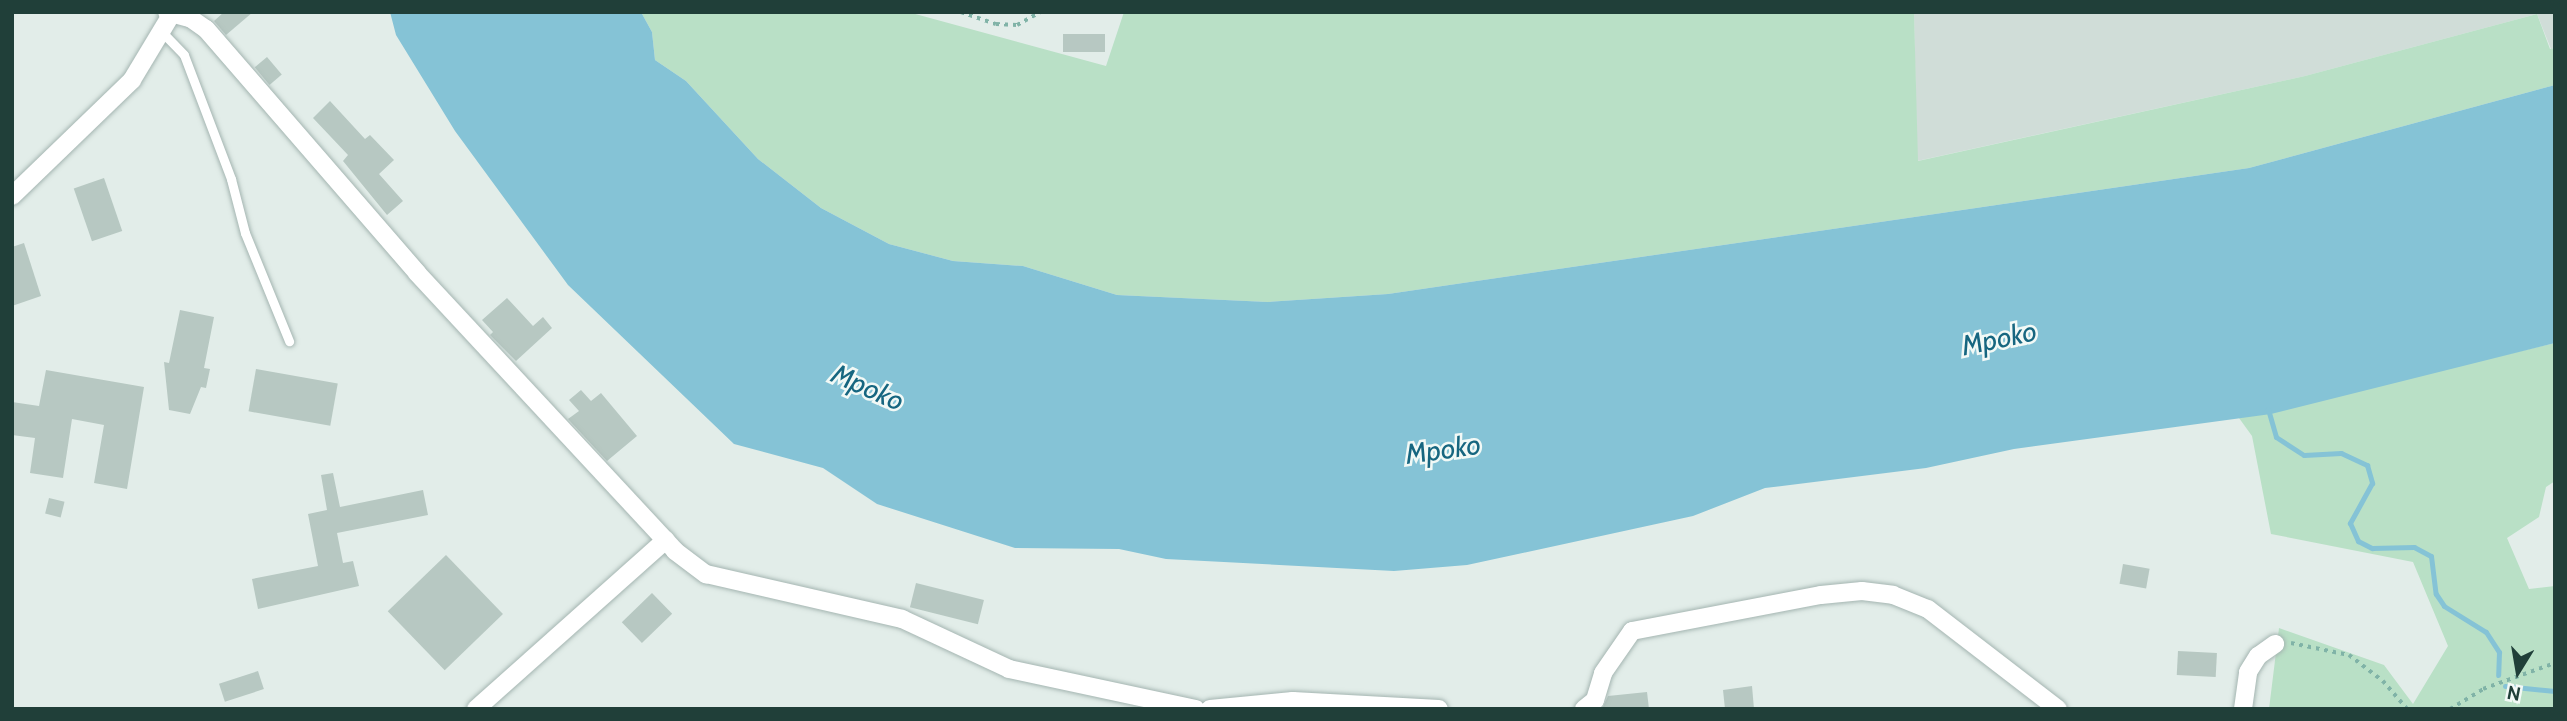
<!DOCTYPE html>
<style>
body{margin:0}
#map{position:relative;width:2567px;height:721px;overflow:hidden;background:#e2ede9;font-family:Cabin,sans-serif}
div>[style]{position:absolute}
.built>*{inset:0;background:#d0ddd8}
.green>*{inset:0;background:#b9e0c6}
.water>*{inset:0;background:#85c3d6}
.stream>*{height:5px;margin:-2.5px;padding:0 2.5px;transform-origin:2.5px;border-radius:2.5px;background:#85c3d6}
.building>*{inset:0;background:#b7c8c2;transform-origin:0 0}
.path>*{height:3.5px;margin-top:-1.75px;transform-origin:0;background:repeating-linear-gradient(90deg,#80b3a7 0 3.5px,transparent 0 8.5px)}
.roads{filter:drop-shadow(0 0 2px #a4b5b1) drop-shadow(0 0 2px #a4b5b1)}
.service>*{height:9px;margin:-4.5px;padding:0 4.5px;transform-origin:4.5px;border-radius:4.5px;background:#fff}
.minor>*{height:18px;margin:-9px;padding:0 9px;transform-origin:9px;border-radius:9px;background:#fff}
span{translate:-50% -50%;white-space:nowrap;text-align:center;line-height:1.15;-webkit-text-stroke:5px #f2f9f6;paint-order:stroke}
.water-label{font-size:28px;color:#166680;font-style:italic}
.frame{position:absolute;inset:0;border:14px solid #203f39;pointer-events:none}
.north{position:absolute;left:2483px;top:637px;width:70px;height:70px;-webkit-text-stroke:5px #f2f9f6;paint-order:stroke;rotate:191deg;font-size:19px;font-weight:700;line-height:28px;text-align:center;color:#203f39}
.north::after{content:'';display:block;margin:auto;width:24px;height:32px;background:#203f39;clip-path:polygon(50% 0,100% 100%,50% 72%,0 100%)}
</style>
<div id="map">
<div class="built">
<i style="clip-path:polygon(1914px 12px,2555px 12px,2555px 48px,2551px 49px,2537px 14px,2305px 76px,1917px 161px)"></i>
</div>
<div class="green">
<i style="clip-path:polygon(641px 12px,908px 12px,1106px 66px,1124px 12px,1914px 12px,1918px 161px,2305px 76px,2537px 14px,2550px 49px,2555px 48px,2555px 85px,2249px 168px,1388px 294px,1268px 302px,1117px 295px,1023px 266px,953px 261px,889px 244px,821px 208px,758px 159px,686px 81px,655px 60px,652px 32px)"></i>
<i style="clip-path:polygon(2555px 343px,2555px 481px,2546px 487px,2539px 517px,2507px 538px,2529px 589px,2555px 586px,2555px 709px,2269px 709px,2279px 628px,2384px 665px,2413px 704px,2448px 646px,2413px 562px,2271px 534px,2252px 436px,2239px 418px)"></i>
</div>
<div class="water">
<i style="clip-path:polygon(390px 12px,641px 12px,652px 32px,655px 60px,686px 81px,758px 159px,821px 208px,889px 244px,953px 261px,1023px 266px,1117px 295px,1268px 302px,1388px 294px,2249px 168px,2555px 85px,2555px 343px,2271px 414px,2014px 449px,1926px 468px,1765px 488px,1693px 516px,1467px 565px,1394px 571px,1166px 559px,1119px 549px,1015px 548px,877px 504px,823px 468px,734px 444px,568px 285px,455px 131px,396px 35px)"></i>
</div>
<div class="stream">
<i style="left:2268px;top:409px;width:29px;rotate:74deg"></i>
<i style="left:2276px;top:437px;width:33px;rotate:33deg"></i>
<i style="left:2304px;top:455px;width:37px;rotate:-3deg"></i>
<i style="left:2341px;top:453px;width:29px;rotate:25deg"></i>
<i style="left:2367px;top:465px;width:19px;rotate:74deg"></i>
<i style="left:2372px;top:483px;width:46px;rotate:118.8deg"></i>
<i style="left:2350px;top:523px;width:20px;rotate:66deg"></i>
<i style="left:2358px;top:541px;width:16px;rotate:27deg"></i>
<i style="left:2372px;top:548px;width:42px;rotate:-1.4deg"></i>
<i style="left:2414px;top:547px;width:19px;rotate:28deg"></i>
<i style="left:2431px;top:556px;width:38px;rotate:83deg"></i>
<i style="left:2436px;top:594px;width:14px;rotate:56deg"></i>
<i style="left:2444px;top:606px;width:49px;rotate:31.8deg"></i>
<i style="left:2486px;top:632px;width:24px;rotate:57deg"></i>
<i style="left:2499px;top:652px;width:23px;rotate:92deg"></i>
<i style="left:2505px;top:686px;width:50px;rotate:5.7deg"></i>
</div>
<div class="building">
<i style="clip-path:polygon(224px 12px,253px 12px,226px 35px,214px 21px)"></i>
<i style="left:1105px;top:34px;width:18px;height:42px;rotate:90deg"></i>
<i style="left:267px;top:57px;width:23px;height:16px;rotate:50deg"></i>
<i style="clip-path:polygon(330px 101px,365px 139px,370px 135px,394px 160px,379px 174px,403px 201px,387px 215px,343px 161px,348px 155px,313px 118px)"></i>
<i style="left:104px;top:178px;width:56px;height:32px;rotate:71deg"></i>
<i style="clip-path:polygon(24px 243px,41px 296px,12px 306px,12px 247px)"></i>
<i style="clip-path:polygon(507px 298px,533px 326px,543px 317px,552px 328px,516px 361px,490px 335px,493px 332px,482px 320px)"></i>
<i style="clip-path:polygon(180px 310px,214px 317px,204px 368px,210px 369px,206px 388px,201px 387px,190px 414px,169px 410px,164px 362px,169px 363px)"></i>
<i style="left:256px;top:369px;width:83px;height:43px;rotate:10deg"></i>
<i style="clip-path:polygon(46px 370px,144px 387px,127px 489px,94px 483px,104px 425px,72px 419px,63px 478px,30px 473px,35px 438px,12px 435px,12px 402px,39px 406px)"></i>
<i style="clip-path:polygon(581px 390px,591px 401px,601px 393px,637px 436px,607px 461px,568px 419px,579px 411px,569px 400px)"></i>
<i style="clip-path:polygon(333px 473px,340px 507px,423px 490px,428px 515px,337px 533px,343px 563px,353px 561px,359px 586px,258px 609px,252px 579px,318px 566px,308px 514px,327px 510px,321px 475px)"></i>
<i style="left:49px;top:498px;width:16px;height:16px;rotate:14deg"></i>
<i style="left:446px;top:555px;width:82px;height:81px;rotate:46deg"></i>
<i style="left:2123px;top:564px;width:27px;height:20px;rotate:10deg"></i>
<i style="left:916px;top:583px;width:70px;height:25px;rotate:14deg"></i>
<i style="left:652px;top:593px;width:29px;height:42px;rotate:46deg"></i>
<i style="left:2178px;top:651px;width:39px;height:24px;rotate:3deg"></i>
<i style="left:258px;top:671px;width:19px;height:41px;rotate:72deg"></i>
<i style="clip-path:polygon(1752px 686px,1754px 709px,1725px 709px,1723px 690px)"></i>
<i style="clip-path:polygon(1647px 692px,1649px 709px,1602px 709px,1608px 696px)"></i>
</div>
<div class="path">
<i style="left:961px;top:12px;width:37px;rotate:19deg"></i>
<i style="left:996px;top:24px;width:21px;rotate:3deg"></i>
<i style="left:1017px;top:25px;width:26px;rotate:-29deg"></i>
<i style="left:2291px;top:643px;width:59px;rotate:11.7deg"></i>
<i style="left:2349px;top:655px;width:43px;rotate:37.4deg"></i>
<i style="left:2383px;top:681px;width:37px;rotate:49deg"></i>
<i style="left:2450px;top:709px;width:39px;rotate:-31deg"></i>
<i style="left:2483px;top:689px;width:77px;rotate:-19.9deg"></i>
</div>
<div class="roads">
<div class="service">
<i style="left:161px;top:31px;width:33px;rotate:46deg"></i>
<i style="left:184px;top:55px;width:133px;rotate:69.2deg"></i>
<i style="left:231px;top:179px;width:56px;rotate:75.5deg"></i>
<i style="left:245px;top:233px;width:117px;rotate:67.8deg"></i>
</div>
<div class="minor">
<i style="left:167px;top:12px;width:24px;rotate:15deg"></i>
<i style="left:190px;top:18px;width:19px;rotate:35deg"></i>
<i style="left:206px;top:29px;width:323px;rotate:49.1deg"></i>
<i style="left:417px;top:273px;width:379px;rotate:47.1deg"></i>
<i style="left:675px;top:551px;width:39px;rotate:37deg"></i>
<i style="left:706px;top:574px;width:201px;rotate:12.9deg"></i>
<i style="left:902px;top:619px;width:118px;rotate:25deg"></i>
<i style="left:1009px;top:669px;width:191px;rotate:12.1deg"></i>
<i style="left:12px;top:196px;width:167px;rotate:-44deg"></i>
<i style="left:132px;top:80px;width:76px;rotate:-59deg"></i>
<i style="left:476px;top:709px;width:254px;rotate:-41.7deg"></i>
<i style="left:1210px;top:709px;width:83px;rotate:-5.5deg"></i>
<i style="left:1293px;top:701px;width:146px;rotate:3.1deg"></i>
<i style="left:1584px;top:709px;width:14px;rotate:-39deg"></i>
<i style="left:1595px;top:700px;width:28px;rotate:-73deg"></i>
<i style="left:1603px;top:673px;width:51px;rotate:-55.4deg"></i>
<i style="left:1632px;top:631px;width:192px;rotate:-10.8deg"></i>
<i style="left:1821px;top:595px;width:41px;rotate:-5.6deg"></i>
<i style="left:1862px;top:591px;width:31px;rotate:7deg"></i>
<i style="left:1893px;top:595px;width:38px;rotate:22deg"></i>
<i style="left:1928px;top:609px;width:164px;rotate:37.6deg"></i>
<i style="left:2243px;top:709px;width:37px;rotate:-82deg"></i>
<i style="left:2248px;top:672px;width:19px;rotate:-58deg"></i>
<i style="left:2258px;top:656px;width:21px;rotate:-35deg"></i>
</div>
</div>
<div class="water-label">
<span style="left:1999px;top:338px;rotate:-12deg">Mpoko</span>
<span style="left:868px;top:387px;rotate:24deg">Mpoko</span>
<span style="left:1443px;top:449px;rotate:-8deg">Mpoko</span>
</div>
<div class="frame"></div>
<div class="north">N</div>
</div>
